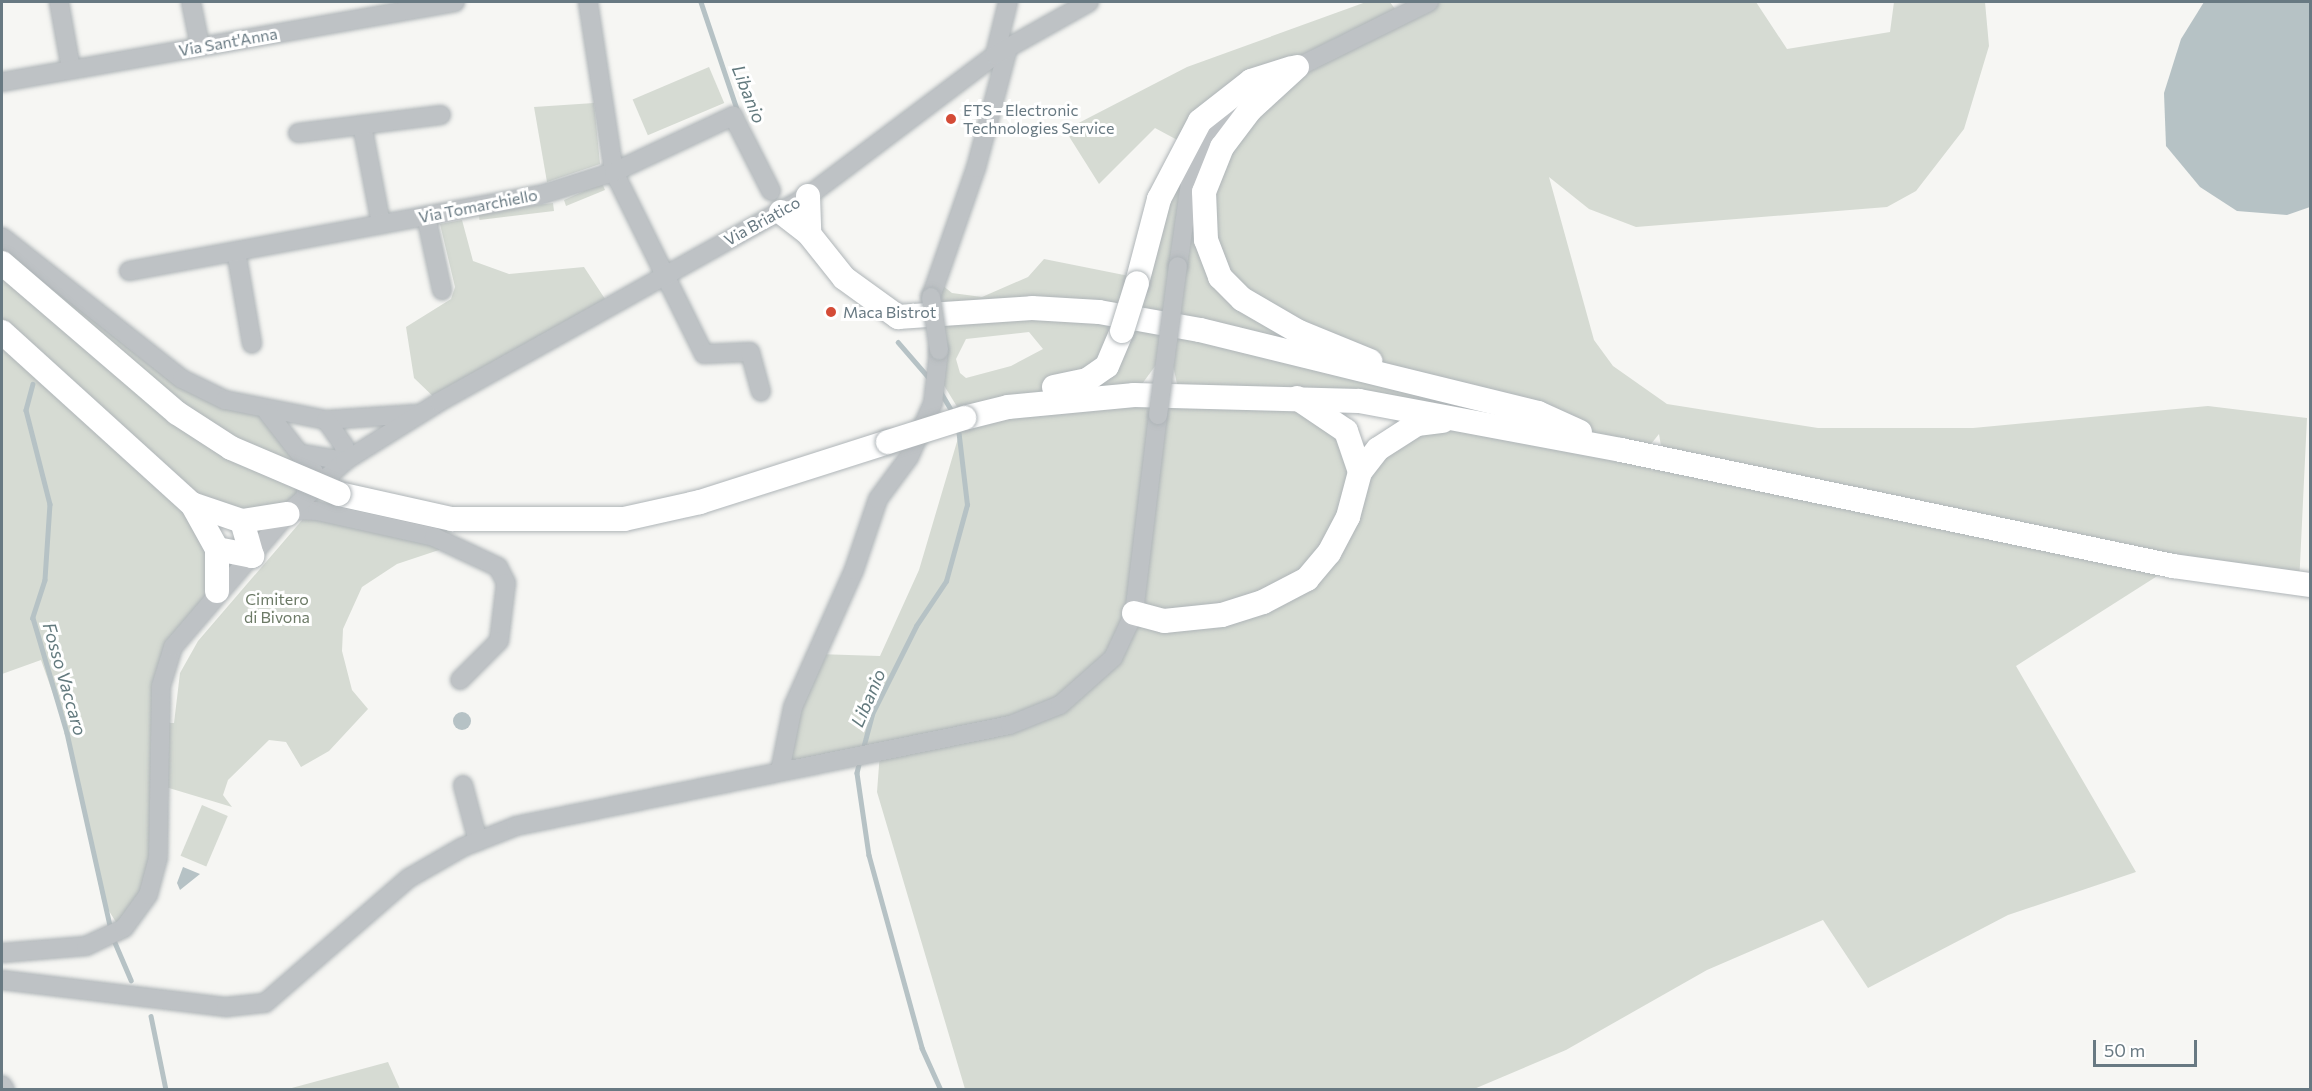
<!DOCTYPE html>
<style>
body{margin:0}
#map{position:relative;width:2312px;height:1091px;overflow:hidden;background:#f6f6f3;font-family:Commissioner,sans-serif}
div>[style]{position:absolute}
.green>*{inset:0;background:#d6dbd3;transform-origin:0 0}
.water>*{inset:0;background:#b6c2c5}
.round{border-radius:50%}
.stream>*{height:4.5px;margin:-2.25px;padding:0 2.25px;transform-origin:2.25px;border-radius:2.25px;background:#b6c2c5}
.roads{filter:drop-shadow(0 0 2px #afb5b8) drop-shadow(0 0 2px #afb5b8)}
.minor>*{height:18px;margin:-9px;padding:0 9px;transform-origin:9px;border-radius:9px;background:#bec2c5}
.major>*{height:24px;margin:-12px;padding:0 12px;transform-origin:12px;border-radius:12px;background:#fff}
.bridges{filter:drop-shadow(0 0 2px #afb5b8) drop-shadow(0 0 2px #afb5b8)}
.minor-bridge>*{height:18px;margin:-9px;padding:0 9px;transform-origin:9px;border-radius:9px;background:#bec2c5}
.major-bridge>*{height:24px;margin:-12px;padding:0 12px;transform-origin:12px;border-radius:12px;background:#fff}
.dots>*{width:16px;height:16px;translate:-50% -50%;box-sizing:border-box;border:3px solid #fff;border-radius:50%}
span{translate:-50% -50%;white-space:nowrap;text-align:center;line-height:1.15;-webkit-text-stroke:6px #fff;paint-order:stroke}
.street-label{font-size:16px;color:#687982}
.poi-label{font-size:16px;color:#687982}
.left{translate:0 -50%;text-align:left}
.park-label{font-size:16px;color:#6c7a66}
.water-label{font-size:18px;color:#637a7e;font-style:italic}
.frame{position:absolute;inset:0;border:3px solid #687982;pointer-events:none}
.scale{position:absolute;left:2093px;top:1040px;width:104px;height:27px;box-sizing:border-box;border:3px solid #687982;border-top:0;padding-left:8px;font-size:18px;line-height:21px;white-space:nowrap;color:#687982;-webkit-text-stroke:4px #fff;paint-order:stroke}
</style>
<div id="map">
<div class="green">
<i style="clip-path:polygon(evenodd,1366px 2px,1390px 2px,1400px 16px,1429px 2px,1756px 2px,1787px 49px,1890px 32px,1894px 2px,1985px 2px,1989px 46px,1964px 129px,1916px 191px,1887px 207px,1636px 227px,1589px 209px,1549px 177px,1594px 340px,1613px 366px,1667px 404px,1818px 428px,1973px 428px,2208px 406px,2307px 418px,2299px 585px,2173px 566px,2016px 666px,2136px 872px,2008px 915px,1868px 988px,1823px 920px,1707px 970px,1566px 1050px,1474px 1089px,965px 1089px,877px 792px,880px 752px,780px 771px,817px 654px,880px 656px,919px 570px,964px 418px,937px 374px,937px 281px,952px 293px,982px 297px,1028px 277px,1044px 259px,1129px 276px,1181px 142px,1155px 128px,1099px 184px,1065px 130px,1187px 67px,1366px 2px,1029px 332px,1043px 349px,1011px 366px,966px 378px,960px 373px,956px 359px,966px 339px,1029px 332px,1366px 2px,1169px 347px,1179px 393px,1158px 415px,1134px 395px,1169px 347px,1366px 2px,1294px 396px,1417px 424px,1360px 471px,1355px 451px,1294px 396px,1366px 2px,1659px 434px,1663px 458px,1652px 471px,1643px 454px,1659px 434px)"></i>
<i style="left:709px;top:67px;width:39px;height:83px;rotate:67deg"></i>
<i style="clip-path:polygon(594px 103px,600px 164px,547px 182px,534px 107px)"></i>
<i style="clip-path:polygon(602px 183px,605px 190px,566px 206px,564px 200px)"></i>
<i style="left:553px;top:203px;width:8px;height:75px;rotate:83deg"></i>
<i style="clip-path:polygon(462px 220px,473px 261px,509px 274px,584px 267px,609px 305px,439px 402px,414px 378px,406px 327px,451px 299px,455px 287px,440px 224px)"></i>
<i style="clip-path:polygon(2px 239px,182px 379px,268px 413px,314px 472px,287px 514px,193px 504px,217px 591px,173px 647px,160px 723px,174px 723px,180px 673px,198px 641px,309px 512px,454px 545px,397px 564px,362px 587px,343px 629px,342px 651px,352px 690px,368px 709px,329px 751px,301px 767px,286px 742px,269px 740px,228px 780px,223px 795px,232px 807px,159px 785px,158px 858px,121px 930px,102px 900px,67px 733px,41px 660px,2px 674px)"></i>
<i style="left:202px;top:805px;width:28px;height:55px;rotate:23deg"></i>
<i style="clip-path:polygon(388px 1062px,400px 1089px,288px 1089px)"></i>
</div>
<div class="water">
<i style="clip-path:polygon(2204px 2px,2310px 2px,2310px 207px,2287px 215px,2237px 211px,2200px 187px,2166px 146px,2164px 93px,2181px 39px)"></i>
<i class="round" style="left:453px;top:712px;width:18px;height:18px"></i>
<i style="clip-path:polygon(183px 867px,200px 874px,180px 890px,177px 883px)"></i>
</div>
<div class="stream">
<i style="left:701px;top:2px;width:116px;rotate:71.4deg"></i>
<i style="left:898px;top:342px;width:50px;rotate:49deg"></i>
<i style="left:33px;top:384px;width:27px;rotate:105deg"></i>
<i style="left:26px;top:410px;width:97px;rotate:75.7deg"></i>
<i style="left:50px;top:504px;width:76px;rotate:93.8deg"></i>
<i style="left:45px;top:580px;width:40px;rotate:108deg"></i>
<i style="left:33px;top:618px;width:120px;rotate:73.5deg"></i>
<i style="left:67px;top:733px;width:202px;rotate:77.4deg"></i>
<i style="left:940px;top:391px;width:27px;rotate:59deg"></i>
<i style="left:862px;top:752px;width:39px;rotate:-75deg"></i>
<i style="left:872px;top:714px;width:98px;rotate:-63.4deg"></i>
<i style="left:916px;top:626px;width:54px;rotate:-56.3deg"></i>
<i style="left:946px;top:581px;width:79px;rotate:-74.6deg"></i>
<i style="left:967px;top:505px;width:78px;rotate:-96.7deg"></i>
<i style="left:860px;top:760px;width:13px;rotate:103deg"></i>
<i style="left:857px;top:773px;width:83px;rotate:81.7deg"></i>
<i style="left:869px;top:855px;width:200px;rotate:74.6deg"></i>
<i style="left:922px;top:1048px;width:46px;rotate:65.7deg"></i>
<i style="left:113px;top:938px;width:46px;rotate:66.8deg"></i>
<i style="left:151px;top:1016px;width:76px;rotate:78.5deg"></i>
</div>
<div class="roads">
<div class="minor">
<i style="left:59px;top:2px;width:68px;rotate:79.8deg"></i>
<i style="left:191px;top:2px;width:45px;rotate:78.4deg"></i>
<i style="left:588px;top:2px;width:172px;rotate:81.3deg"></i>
<i style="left:614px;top:172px;width:203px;rotate:63.7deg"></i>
<i style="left:704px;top:354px;width:46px;rotate:-2.5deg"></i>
<i style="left:750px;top:352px;width:41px;rotate:74.6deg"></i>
<i style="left:995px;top:55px;width:55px;rotate:-76.2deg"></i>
<i style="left:1286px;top:73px;width:160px;rotate:-26.4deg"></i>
<i style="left:2px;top:82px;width:460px;rotate:-10deg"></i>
<i style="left:362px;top:125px;width:101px;rotate:79.1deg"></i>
<i style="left:298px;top:133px;width:144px;rotate:-7.2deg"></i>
<i style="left:426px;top:216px;width:76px;rotate:77.8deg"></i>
<i style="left:2px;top:237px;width:229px;rotate:38.3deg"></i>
<i style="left:182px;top:379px;width:48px;rotate:26deg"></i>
<i style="left:225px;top:400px;width:103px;rotate:11.2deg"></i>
<i style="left:326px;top:420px;width:90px;rotate:-3.8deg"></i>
<i style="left:236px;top:251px;width:94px;rotate:80.2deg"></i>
<i style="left:1178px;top:266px;width:98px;rotate:-81.8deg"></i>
<i style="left:1192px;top:169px;width:52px;rotate:-58.5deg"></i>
<i style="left:1219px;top:125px;width:42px;rotate:-43.1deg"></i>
<i style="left:129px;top:271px;width:418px;rotate:-10.5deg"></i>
<i style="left:540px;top:195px;width:77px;rotate:-17.3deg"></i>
<i style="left:614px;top:172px;width:132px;rotate:-25.2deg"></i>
<i style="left:733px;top:116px;width:84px;rotate:63.1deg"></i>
<i style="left:931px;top:297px;width:137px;rotate:-70.8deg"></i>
<i style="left:976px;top:168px;width:124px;rotate:-75.1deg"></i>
<i style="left:268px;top:413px;width:75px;rotate:52.1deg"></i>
<i style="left:314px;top:472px;width:22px;rotate:112deg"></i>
<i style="left:326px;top:420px;width:32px;rotate:55deg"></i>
<i style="left:344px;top:446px;width:15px;rotate:86deg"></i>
<i style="left:304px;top:454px;width:42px;rotate:9.7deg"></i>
<i style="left:291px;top:510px;width:26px;rotate:2deg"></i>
<i style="left:317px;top:511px;width:120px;rotate:12.5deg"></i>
<i style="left:434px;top:537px;width:71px;rotate:25.1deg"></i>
<i style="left:498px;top:567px;width:18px;rotate:63deg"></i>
<i style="left:506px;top:583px;width:58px;rotate:96.9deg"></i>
<i style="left:499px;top:641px;width:55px;rotate:135deg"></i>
<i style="left:780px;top:771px;width:65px;rotate:-78.5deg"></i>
<i style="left:793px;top:707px;width:150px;rotate:-66deg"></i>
<i style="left:854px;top:570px;width:75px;rotate:-71.3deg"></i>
<i style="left:878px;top:499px;width:52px;rotate:-53.6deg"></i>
<i style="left:909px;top:457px;width:59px;rotate:-66deg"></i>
<i style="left:933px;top:403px;width:53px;rotate:-83.5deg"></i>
<i style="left:463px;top:785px;width:58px;rotate:75deg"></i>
<i style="left:2px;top:953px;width:84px;rotate:-4.8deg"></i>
<i style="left:86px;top:946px;width:42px;rotate:-25.3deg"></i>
<i style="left:124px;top:928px;width:41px;rotate:-54deg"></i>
<i style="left:148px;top:895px;width:38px;rotate:-75deg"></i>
<i style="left:158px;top:858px;width:172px;rotate:-89deg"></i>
<i style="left:161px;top:686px;width:41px;rotate:-72.9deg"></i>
<i style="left:173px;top:647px;width:175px;rotate:-49.4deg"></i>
<i style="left:287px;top:514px;width:79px;rotate:-42.4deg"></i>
<i style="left:345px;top:461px;width:111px;rotate:-32.1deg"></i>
<i style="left:439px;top:402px;width:423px;rotate:-29.2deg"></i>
<i style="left:808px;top:196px;width:234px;rotate:-37deg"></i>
<i style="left:995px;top:55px;width:108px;rotate:-29.4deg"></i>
<i style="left:2px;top:980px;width:226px;rotate:6.9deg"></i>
<i style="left:226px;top:1007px;width:39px;rotate:-6deg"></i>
<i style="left:265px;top:1003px;width:191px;rotate:-41deg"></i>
<i style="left:409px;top:878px;width:62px;rotate:-29.9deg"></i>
<i style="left:463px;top:847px;width:57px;rotate:-21.6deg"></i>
<i style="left:516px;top:826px;width:504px;rotate:-11.56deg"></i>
<i style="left:1010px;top:725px;width:54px;rotate:-21.8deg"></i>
<i style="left:1060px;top:705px;width:71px;rotate:-41.6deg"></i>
<i style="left:1113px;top:658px;width:50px;rotate:-65deg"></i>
<i style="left:1134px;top:613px;width:199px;rotate:-83.1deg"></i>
<i style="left:2px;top:1085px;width:6px;rotate:59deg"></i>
</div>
<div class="major">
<i style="left:1297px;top:67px;width:64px;rotate:137.5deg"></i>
<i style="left:1250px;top:110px;width:46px;rotate:127.1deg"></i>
<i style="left:1222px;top:147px;width:48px;rotate:111.8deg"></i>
<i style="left:1204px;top:192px;width:48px;rotate:87.6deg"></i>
<i style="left:1206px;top:240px;width:40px;rotate:69deg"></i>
<i style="left:1220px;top:277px;width:31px;rotate:45deg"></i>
<i style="left:1242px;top:299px;width:66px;rotate:30.1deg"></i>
<i style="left:1299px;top:332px;width:77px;rotate:22.2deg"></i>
<i style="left:808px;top:196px;width:38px;rotate:88deg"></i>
<i style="left:781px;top:212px;width:36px;rotate:38deg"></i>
<i style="left:809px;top:234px;width:56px;rotate:51.5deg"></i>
<i style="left:844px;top:278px;width:67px;rotate:35.8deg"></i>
<i style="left:898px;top:317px;width:134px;rotate:-3.8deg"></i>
<i style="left:1032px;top:308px;width:67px;rotate:3.4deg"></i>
<i style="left:1099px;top:312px;width:103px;rotate:10.1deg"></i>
<i style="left:1200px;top:330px;width:348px;rotate:13.8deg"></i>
<i style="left:1538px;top:413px;width:46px;rotate:24.3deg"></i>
<i style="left:1137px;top:283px;width:87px;rotate:-75.3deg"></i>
<i style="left:1159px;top:199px;width:88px;rotate:-62.3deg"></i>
<i style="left:1200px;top:121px;width:65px;rotate:-38.1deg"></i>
<i style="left:1251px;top:81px;width:43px;rotate:-17.6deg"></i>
<i style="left:2px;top:332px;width:256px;rotate:42.2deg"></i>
<i style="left:192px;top:504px;width:51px;rotate:60.9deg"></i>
<i style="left:217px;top:549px;width:42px;rotate:90deg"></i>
<i style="left:1054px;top:387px;width:34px;rotate:-12deg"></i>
<i style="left:1087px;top:380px;width:24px;rotate:-35deg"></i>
<i style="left:1107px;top:366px;width:38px;rotate:-67deg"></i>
<i style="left:1297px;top:398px;width:59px;rotate:34deg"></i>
<i style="left:1346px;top:431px;width:43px;rotate:71.1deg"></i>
<i style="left:964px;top:418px;width:45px;rotate:-14deg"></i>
<i style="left:1008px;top:407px;width:127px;rotate:-5.4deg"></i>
<i style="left:1134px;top:395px;width:225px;rotate:1.5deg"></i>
<i style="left:1359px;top:401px;width:267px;rotate:10.6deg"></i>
<i style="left:1621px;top:450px;width:564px;rotate:11.87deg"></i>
<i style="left:2173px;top:566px;width:138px;rotate:7.9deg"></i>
<i style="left:339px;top:494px;width:116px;rotate:12.5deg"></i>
<i style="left:452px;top:519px;width:172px"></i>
<i style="left:624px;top:519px;width:78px;rotate:-12.6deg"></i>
<i style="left:700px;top:502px;width:197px;rotate:-17.7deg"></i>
<i style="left:192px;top:504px;width:53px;rotate:18.8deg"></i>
<i style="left:242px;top:521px;width:46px;rotate:-8.8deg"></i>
<i style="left:217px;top:549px;width:36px;rotate:11deg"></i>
<i style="left:252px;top:556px;width:36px;rotate:-106deg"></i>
<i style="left:1134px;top:613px;width:31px;rotate:15deg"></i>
<i style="left:1164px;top:621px;width:58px;rotate:-5.9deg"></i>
<i style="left:1222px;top:615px;width:43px;rotate:-17.6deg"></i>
<i style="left:1263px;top:602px;width:50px;rotate:-27.6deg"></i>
<i style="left:1307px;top:579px;width:34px;rotate:-50deg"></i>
<i style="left:1329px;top:553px;width:41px;rotate:-62.2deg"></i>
<i style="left:1348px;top:517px;width:47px;rotate:-75.1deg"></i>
<i style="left:1360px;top:472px;width:29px;rotate:-52deg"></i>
<i style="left:1378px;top:449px;width:46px;rotate:-32.7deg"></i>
<i style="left:1417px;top:424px;width:26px;rotate:-7deg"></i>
</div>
</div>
<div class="bridges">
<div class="minor-bridge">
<i style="left:931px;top:297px;width:54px;rotate:81.4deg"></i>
<i style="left:1158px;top:415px;width:150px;rotate:-82.4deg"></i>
</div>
<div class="major-bridge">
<i style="left:2px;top:263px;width:230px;rotate:40.6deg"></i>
<i style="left:177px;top:413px;width:64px;rotate:32.9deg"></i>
<i style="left:231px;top:448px;width:117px;rotate:23.1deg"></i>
<i style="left:1122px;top:331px;width:50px;rotate:-72.6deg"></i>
<i style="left:888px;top:442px;width:80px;rotate:-17.5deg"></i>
</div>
</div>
<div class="dots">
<i style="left:951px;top:119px;background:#d44b36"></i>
<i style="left:831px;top:312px;background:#d44b36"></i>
</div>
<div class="street-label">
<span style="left:228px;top:42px;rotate:-10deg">Via Sant'Anna</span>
<span style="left:478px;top:206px;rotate:-11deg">Via Tomarchiello</span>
<span style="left:762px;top:221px;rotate:-29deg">Via Briatico</span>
</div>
<div class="poi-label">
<span class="left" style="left:963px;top:119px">ETS - Electronic<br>Technologies Service</span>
<span class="left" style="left:843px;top:312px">Maca Bistrot</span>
</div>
<div class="park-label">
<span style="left:277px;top:608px">Cimitero<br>di Bivona</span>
</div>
<div class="water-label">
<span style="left:749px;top:94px;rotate:68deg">Libanio</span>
<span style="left:65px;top:679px;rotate:74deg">Fosso Vaccaro</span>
<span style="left:868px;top:698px;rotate:-67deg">Libanio</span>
</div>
<div class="frame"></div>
<div class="scale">50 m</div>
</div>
